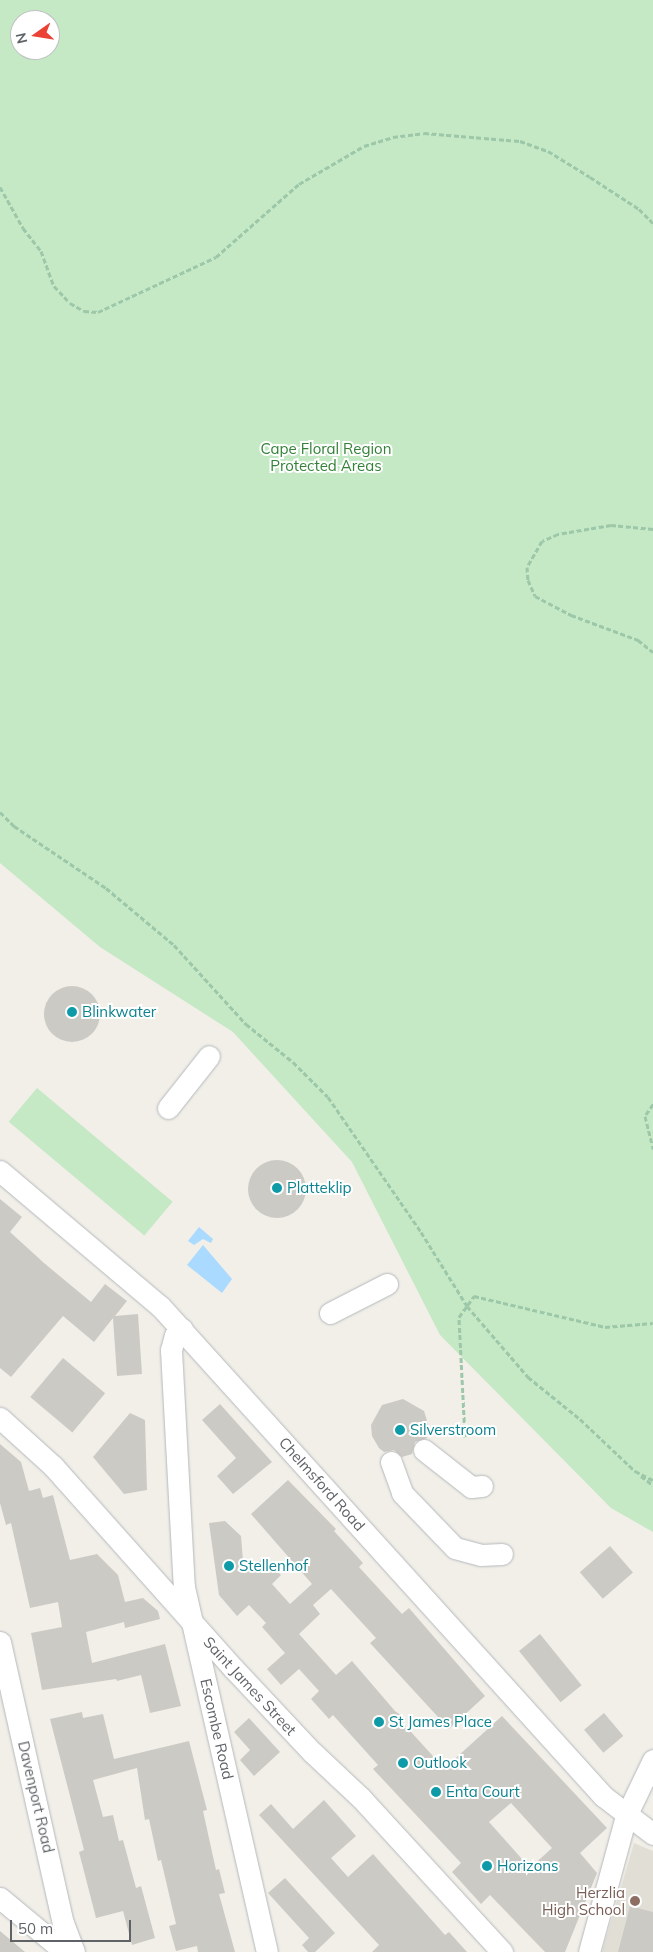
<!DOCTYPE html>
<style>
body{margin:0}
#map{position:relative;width:653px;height:1952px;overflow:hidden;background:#f1efe8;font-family:Mulish,sans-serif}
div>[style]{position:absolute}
.education>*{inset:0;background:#e1ded6}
.green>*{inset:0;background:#c5e8c5;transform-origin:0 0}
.water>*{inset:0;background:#aadaff}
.building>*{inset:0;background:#cccac5;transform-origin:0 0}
.round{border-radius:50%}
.path>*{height:3px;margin-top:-1.5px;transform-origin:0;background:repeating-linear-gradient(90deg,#9cc7a9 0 5px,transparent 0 7.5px)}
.roads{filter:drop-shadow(0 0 1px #b5b8bc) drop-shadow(0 0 1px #b5b8bc)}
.minor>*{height:21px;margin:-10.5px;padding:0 10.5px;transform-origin:10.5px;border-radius:10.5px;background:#fff}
.dots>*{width:14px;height:14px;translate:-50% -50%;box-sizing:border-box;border:2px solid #fff;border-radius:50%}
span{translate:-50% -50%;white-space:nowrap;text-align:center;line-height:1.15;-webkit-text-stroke:4px #fff;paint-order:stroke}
.park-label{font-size:15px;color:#348238}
.culture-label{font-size:15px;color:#0d838f}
.left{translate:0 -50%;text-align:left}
.street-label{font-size:15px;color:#5f6368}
.education-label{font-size:15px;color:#785e54}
.right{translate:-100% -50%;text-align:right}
.north{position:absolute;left:10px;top:10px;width:50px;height:50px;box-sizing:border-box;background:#fff;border:1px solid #bfc1c3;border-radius:50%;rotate:257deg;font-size:14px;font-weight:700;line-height:20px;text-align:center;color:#5f6368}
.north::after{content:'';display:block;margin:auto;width:18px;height:22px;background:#ea4335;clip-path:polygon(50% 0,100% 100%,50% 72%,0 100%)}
.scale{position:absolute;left:10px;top:1920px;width:121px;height:22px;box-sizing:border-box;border:2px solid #5f6368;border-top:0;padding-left:6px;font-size:15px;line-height:18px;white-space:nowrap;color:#5f6368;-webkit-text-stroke:4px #fff;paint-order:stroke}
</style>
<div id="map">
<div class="education">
<i style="clip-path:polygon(634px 1843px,653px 1851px,653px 1952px,602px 1952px)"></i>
</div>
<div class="green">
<i style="clip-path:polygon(evenodd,0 0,653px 0,653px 1532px,611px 1508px,440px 1335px,352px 1162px,233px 1032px,100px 947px,0 863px,0 0,20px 20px,50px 20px,50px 50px,20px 50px,20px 20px)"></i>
<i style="left:37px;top:1088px;width:177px;height:44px;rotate:40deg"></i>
</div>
<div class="water">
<i style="clip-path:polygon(199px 1227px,213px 1239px,211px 1243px,203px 1239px,194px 1245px,188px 1241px)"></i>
<i style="clip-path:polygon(203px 1245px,232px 1279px,222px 1293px,187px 1265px)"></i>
</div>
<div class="building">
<i class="round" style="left:44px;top:986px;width:56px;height:56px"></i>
<i class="round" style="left:248px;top:1160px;width:58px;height:58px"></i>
<i style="clip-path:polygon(0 1199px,22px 1217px,10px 1232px,44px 1263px,91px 1302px,105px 1284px,127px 1301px,115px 1316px,138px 1314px,142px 1374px,117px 1376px,113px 1318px,94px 1342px,63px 1316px,11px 1377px,0 1368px)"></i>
<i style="left:63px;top:1358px;width:55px;height:51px;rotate:40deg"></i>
<i style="clip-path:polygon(403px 1399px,424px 1411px,429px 1427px,427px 1438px,415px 1442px,412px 1454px,402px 1457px,394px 1450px,384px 1452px,379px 1448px,372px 1436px,371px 1425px,382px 1405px)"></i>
<i style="clip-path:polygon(220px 1404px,272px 1462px,233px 1494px,217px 1476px,236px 1458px,202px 1420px)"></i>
<i style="clip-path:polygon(130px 1413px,145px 1420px,147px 1490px,124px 1494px,93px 1457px)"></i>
<i style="clip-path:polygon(0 1444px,21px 1462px,29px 1491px,40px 1488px,43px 1498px,53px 1495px,70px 1560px,97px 1554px,118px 1575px,125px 1602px,143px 1598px,158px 1611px,160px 1619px,125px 1628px,124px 1622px,86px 1632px,92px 1663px,165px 1644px,181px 1706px,150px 1713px,141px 1675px,117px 1681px,116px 1679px,42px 1690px,31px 1633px,62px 1627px,58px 1602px,30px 1608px,11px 1523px,6px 1525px,0 1503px)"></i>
<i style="clip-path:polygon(evenodd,288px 1480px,336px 1529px,334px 1531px,363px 1563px,359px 1567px,402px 1614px,409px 1608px,485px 1696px,449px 1729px,370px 1643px,376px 1638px,331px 1589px,313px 1605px,320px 1614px,299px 1634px,336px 1675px,352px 1661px,395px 1711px,406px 1719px,402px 1722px,442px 1766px,447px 1766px,502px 1716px,607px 1828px,580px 1853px,597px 1873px,565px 1952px,545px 1952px,490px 1895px,481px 1904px,452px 1872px,461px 1863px,373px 1769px,378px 1765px,333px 1715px,329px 1719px,311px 1699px,319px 1691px,299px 1669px,281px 1685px,267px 1669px,285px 1653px,262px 1627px,266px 1623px,249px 1605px,237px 1616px,219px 1595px,209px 1523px,225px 1521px,241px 1536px,244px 1573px,264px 1558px,281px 1575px,272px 1584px,290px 1604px,312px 1584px,251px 1514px,288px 1480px,511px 1803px,552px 1848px,530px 1868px,489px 1822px,511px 1803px)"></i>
<i style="left:610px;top:1546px;width:35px;height:40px;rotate:49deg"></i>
<i style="left:540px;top:1634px;width:66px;height:27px;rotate:51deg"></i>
<i style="clip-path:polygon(82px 1712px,83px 1718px,103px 1714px,114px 1759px,189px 1741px,207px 1810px,203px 1811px,216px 1870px,219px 1869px,225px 1893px,219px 1894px,235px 1952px,198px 1952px,197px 1946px,176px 1951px,169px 1926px,176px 1924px,161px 1860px,158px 1861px,149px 1819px,145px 1820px,137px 1768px,93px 1780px,103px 1817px,113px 1815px,119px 1841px,123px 1840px,136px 1888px,141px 1886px,155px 1938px,132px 1945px,123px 1911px,96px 1918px,79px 1852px,84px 1850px,50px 1719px)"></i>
<i style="left:604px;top:1713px;width:30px;height:26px;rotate:50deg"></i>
<i style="clip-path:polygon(249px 1718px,280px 1752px,254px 1776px,240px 1760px,250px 1750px,234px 1732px)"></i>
<i style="clip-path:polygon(324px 1800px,356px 1836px,331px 1858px,348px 1877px,373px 1854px,445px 1935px,449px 1932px,467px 1952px,372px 1952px,379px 1945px,259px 1815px,271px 1804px,293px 1829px)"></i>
<i style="clip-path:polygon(285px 1878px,335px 1933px,315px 1952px,308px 1952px,302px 1945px,309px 1938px,268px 1893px)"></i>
<i style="clip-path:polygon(630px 1906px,653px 1912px,653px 1952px,618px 1952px)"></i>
<i style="clip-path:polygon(0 1931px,25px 1952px,0 1952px)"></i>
</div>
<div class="path">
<i style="left:0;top:187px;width:47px;rotate:60.7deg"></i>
<i style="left:23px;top:228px;width:29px;rotate:52deg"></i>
<i style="left:41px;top:251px;width:37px;rotate:70deg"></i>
<i style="left:54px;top:286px;width:23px;rotate:47deg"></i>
<i style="left:70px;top:303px;width:16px;rotate:30deg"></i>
<i style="left:84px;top:311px;width:14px;rotate:4deg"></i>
<i style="left:98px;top:312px;width:130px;rotate:-25deg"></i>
<i style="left:216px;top:257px;width:111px;rotate:-41.3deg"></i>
<i style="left:299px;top:184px;width:75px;rotate:-30.3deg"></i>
<i style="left:364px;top:146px;width:30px;rotate:-17deg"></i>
<i style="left:393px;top:137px;width:31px;rotate:-7deg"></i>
<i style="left:424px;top:133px;width:96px;rotate:4.8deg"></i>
<i style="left:520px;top:141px;width:30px;rotate:20deg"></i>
<i style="left:548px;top:151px;width:49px;rotate:31.8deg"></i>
<i style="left:590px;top:177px;width:59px;rotate:33.1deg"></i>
<i style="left:639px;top:209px;width:20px;rotate:45deg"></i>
<i style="left:653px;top:529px;width:42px;rotate:-174.6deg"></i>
<i style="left:611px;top:525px;width:54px;rotate:170.4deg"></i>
<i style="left:558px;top:534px;width:17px;rotate:156deg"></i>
<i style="left:542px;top:541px;width:30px;rotate:120deg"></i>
<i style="left:527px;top:567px;width:13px;rotate:86deg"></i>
<i style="left:528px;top:580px;width:17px;rotate:66deg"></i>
<i style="left:535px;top:596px;width:41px;rotate:27.8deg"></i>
<i style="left:571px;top:615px;width:72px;rotate:20.5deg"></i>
<i style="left:638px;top:640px;width:19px;rotate:39deg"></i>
<i style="left:0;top:812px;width:20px;rotate:45deg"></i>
<i style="left:14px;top:826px;width:111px;rotate:34deg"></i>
<i style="left:106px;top:888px;width:89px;rotate:40deg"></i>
<i style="left:174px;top:945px;width:107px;rotate:47.7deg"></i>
<i style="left:246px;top:1024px;width:60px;rotate:39deg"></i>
<i style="left:293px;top:1062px;width:49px;rotate:45deg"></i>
<i style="left:328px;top:1097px;width:164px;rotate:55.4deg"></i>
<i style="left:421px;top:1232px;width:87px;rotate:58.1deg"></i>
<i style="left:467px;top:1306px;width:94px;rotate:49.3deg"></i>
<i style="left:528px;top:1377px;width:67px;rotate:38.9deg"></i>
<i style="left:580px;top:1419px;width:76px;rotate:43.4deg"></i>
<i style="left:635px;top:1471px;width:20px;rotate:27deg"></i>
<i style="left:653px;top:1104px;width:14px;rotate:124deg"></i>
<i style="left:645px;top:1116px;width:34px;rotate:76deg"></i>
<i style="left:465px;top:1437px;width:120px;rotate:-92.9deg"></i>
<i style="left:459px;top:1317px;width:26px;rotate:-54deg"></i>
<i style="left:474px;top:1296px;width:135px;rotate:13.3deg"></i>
<i style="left:605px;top:1327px;width:48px;rotate:-4.8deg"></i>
<i style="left:641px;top:1476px;width:15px;rotate:37deg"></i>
</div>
<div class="roads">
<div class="minor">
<i style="left:168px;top:1108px;width:66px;rotate:-51.7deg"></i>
<i style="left:0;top:1171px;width:209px;rotate:40.2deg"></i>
<i style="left:160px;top:1306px;width:661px;rotate:47.88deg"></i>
<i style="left:603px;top:1796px;width:63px;rotate:37.2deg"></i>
<i style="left:330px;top:1313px;width:64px;rotate:-27deg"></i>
<i style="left:182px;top:1329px;width:9px;rotate:139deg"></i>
<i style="left:175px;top:1335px;width:16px;rotate:105deg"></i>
<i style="left:171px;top:1350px;width:237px;rotate:86.9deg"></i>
<i style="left:184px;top:1587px;width:374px;rotate:77.2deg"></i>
<i style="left:0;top:1418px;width:72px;rotate:42.2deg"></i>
<i style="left:53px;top:1466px;width:271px;rotate:48.3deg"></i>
<i style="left:233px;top:1668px;width:115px;rotate:46.8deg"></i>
<i style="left:312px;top:1752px;width:67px;rotate:43.2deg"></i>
<i style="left:361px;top:1798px;width:209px;rotate:47.5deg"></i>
<i style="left:424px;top:1450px;width:60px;rotate:38.2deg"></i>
<i style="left:471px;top:1487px;width:11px;rotate:-5deg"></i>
<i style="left:391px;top:1462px;width:33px;rotate:70deg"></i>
<i style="left:402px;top:1493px;width:76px;rotate:46.1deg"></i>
<i style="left:455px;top:1548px;width:27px;rotate:15deg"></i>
<i style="left:481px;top:1555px;width:21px;rotate:-3deg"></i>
<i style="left:0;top:1642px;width:288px;rotate:77.4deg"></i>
<i style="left:63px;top:1923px;width:31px;rotate:69deg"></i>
<i style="left:0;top:1898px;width:85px;rotate:39.7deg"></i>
<i style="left:589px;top:1952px;width:141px;rotate:-74.8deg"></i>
<i style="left:626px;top:1816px;width:62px;rotate:-64.3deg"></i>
</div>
</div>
<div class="dots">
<i style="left:72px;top:1012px;background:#0f9aa8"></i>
<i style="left:277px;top:1188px;background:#0f9aa8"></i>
<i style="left:400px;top:1430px;background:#0f9aa8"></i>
<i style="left:229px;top:1566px;background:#0f9aa8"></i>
<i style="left:379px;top:1722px;background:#0f9aa8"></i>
<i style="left:403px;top:1763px;background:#0f9aa8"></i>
<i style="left:436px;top:1792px;background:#0f9aa8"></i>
<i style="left:487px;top:1866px;background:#0f9aa8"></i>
<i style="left:635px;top:1901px;background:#8d6e63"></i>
</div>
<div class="park-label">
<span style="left:326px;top:457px">Cape Floral Region<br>Protected Areas</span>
</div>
<div class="culture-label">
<span class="left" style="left:82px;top:1012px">Blinkwater</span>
<span class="left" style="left:287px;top:1188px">Platteklip</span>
<span class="left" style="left:410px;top:1430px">Silverstroom</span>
<span class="left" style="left:239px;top:1566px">Stellenhof</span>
<span class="left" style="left:389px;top:1722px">St James Place</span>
<span class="left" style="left:413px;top:1763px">Outlook</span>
<span class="left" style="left:446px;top:1792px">Enta Court</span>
<span class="left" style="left:497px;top:1866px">Horizons</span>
</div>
<div class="street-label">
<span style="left:322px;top:1484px;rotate:48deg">Chelmsford Road</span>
<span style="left:250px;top:1686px;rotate:47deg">Saint James Street</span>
<span style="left:217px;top:1729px;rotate:77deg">Escombe Road</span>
<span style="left:36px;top:1797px;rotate:77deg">Davenport Road</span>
</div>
<div class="education-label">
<span class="right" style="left:625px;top:1901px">Herzlia<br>High School</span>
</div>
<div class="north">N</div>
<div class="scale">50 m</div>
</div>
